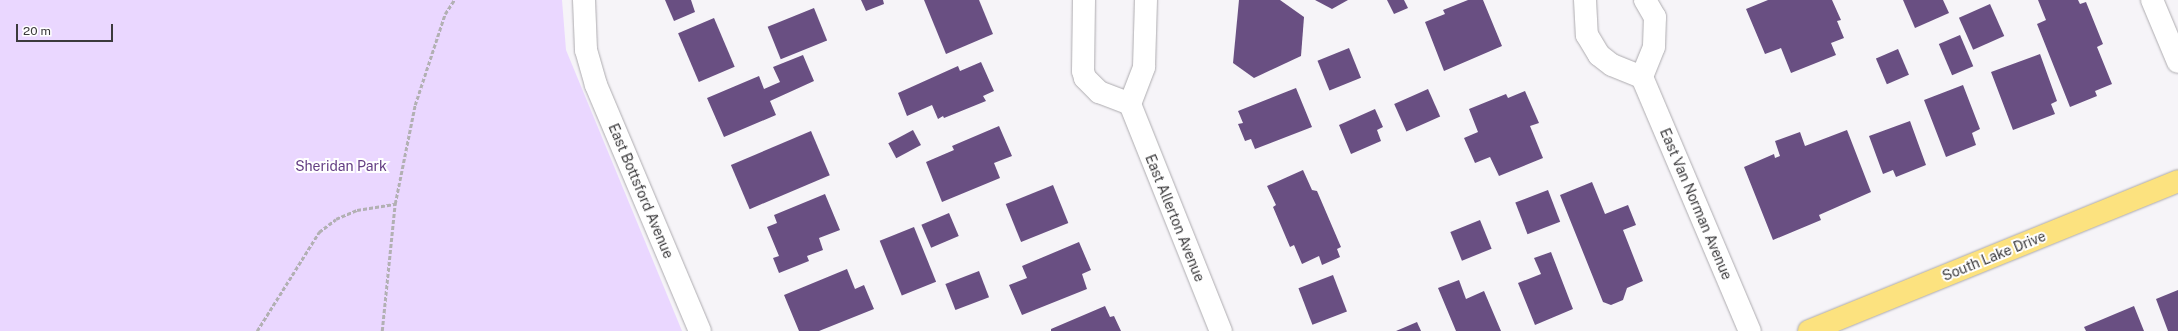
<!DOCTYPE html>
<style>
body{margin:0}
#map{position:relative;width:2178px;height:331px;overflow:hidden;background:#f6f4f8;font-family:"Public Sans",sans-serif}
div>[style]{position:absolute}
.green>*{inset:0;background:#ead7ff}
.building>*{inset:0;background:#694f82;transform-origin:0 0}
.path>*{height:2.5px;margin-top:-1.25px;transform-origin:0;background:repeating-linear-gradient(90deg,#b2b0b3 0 4px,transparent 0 6px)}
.roads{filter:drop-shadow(0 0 1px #adabaf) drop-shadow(0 0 1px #adabaf)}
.minor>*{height:22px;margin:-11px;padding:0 11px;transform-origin:11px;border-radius:11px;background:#fff}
.major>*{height:22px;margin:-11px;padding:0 11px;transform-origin:11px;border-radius:11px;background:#fce27f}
span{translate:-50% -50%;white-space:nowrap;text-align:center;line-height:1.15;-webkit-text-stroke:4px #fff;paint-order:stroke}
.park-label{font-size:14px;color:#643e84}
.street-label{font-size:14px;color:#3b3a3c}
.scale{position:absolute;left:16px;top:24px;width:97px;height:18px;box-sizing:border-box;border:2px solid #3b3a3c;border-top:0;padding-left:5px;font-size:12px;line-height:14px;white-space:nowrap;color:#3b3a3c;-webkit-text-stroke:3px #fff;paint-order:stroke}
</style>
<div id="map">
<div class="green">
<i style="clip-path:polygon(0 0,562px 0,566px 50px,682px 331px,0 331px)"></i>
</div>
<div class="building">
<i style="clip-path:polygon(665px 0,691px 0,695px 12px,674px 21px)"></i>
<i style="clip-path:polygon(861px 0,883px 0,884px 4px,866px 11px)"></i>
<i style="clip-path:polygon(924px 0,979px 0,993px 34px,946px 54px)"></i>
<i style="clip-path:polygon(1239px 0,1280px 0,1304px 17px,1301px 56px,1254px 78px,1233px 63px)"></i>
<i style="clip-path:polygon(1315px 0,1348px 0,1332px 9px)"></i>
<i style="clip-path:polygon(1387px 0,1404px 0,1408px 8px,1394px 14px)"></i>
<i style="clip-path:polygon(1468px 0,1483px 0,1502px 46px,1444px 71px,1425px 22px,1445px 14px,1443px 10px)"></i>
<i style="clip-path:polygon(1768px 0,1832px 0,1841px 20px,1837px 21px,1844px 38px,1831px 43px,1836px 55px,1791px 73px,1781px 48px,1765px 54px,1746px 9px)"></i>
<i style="clip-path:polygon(1903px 0,1943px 0,1949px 13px,1915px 28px)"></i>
<i style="clip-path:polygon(2038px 0,2078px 0,2080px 4px,2086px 2px,2103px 44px,2097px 47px,2112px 84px,2095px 91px,2097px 96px,2070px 107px,2037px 24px,2046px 20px)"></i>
<i style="left:1990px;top:4px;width:35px;height:34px;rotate:66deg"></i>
<i style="left:814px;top:8px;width:35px;height:50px;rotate:68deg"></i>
<i style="left:714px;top:18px;width:53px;height:39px;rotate:67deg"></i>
<i style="left:1960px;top:35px;width:34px;height:23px;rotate:67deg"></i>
<i style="left:1349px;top:48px;width:32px;height:34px;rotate:68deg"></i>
<i style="left:1898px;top:49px;width:28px;height:24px;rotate:67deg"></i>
<i style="clip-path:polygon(2040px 54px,2057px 101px,2051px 104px,2055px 114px,2013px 130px,1991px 72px)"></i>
<i style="clip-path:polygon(803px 55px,814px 81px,770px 101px,776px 115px,724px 137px,707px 98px,759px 76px,764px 89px,780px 82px,773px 67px)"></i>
<i style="clip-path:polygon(981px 62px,994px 91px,983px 96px,986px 101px,944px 118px,943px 116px,938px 119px,932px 105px,907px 116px,898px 93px,958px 66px,960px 71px)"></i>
<i style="clip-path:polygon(1963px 85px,1980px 129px,1972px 133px,1976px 145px,1946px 157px,1924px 100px)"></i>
<i style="clip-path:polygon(1296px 88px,1312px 127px,1255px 149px,1251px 139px,1245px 141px,1238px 124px,1243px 123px,1238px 111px)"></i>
<i style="left:1428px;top:89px;width:30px;height:37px;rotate:66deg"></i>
<i style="clip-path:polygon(1525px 91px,1539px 123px,1530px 126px,1543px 158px,1499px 176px,1490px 157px,1475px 163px,1464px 138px,1478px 132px,1469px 109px,1506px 94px,1508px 98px)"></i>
<i style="clip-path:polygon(1375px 109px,1383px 127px,1377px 130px,1381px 141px,1351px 154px,1339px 125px)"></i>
<i style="clip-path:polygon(1910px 121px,1926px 165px,1896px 177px,1893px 170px,1883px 174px,1869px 136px)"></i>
<i style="clip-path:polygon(999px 126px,1012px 156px,994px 163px,1000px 178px,942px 202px,926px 162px,954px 150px,952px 146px)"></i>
<i style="left:913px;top:130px;width:17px;height:28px;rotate:62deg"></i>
<i style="clip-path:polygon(1847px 130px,1871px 192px,1819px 215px,1821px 220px,1773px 240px,1744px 167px,1774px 154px,1775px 158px,1780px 156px,1775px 141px,1800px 132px,1805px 146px)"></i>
<i style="left:811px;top:131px;width:48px;height:87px;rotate:67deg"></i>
<i style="clip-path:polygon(1303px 170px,1312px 190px,1317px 191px,1341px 247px,1337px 249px,1340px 257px,1322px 265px,1319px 256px,1302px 264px,1294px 245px,1290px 247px,1273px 207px,1276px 205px,1267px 186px)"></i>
<i style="clip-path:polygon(1592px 182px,1605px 214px,1628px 205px,1636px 225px,1623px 230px,1643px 281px,1627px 288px,1623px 300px,1611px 305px,1603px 302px,1560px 195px)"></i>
<i style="left:1053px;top:185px;width:41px;height:51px;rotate:68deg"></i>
<i style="left:1548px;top:190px;width:34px;height:35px;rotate:69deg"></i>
<i style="clip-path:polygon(825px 194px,840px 230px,819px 238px,823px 250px,807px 256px,809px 261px,779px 273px,773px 258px,779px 256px,767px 227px,777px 223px,774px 215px)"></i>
<i style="left:949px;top:213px;width:25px;height:30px;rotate:67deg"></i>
<i style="left:1480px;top:220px;width:31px;height:32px;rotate:68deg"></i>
<i style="left:914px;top:227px;width:59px;height:37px;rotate:68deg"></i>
<i style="clip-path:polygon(1079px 242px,1091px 270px,1082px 274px,1087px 289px,1022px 315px,1009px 285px,1027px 278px,1022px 266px)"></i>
<i style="clip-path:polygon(1551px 252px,1573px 309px,1535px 325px,1518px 283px,1541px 274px,1534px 258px)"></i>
<i style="clip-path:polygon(847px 269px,855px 289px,864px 285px,874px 309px,819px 331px,799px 331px,784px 295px)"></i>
<i style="left:979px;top:271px;width:28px;height:36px;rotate:69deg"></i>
<i style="left:1333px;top:275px;width:39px;height:37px;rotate:69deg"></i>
<i style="clip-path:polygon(1459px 280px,1466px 299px,1484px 291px,1501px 331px,1456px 331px,1438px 288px)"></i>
<i style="clip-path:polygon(2178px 290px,2178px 331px,2168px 331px,2156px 299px)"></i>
<i style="clip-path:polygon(1105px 306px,1110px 317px,1114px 316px,1121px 331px,1051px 331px,1051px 329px)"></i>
<i style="clip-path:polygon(2134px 306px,2144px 331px,2086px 331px,2084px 327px)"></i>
<i style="clip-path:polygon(1417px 322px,1421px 331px,1396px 331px)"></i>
</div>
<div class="path">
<i style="left:257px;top:331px;width:117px;rotate:-57.9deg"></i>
<i style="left:319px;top:232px;width:21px;rotate:-37deg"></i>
<i style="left:336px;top:219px;width:23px;rotate:-23deg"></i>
<i style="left:357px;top:210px;width:38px;rotate:-9deg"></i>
<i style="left:382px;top:331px;width:128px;rotate:-84.2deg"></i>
<i style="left:395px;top:204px;width:101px;rotate:-78.6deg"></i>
<i style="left:415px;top:105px;width:96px;rotate:-71.8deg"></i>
<i style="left:445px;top:14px;width:17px;rotate:-57deg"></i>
</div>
<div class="roads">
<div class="minor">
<i style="left:584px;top:0;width:50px;rotate:87.7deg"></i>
<i style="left:586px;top:50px;width:36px;rotate:74deg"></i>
<i style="left:596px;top:85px;width:267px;rotate:67.1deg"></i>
<i style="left:1084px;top:0;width:71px;rotate:90.8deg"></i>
<i style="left:1083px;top:71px;width:7px;rotate:74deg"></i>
<i style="left:1085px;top:78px;width:20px;rotate:45deg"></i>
<i style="left:1099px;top:92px;width:33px;rotate:21deg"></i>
<i style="left:1130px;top:104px;width:40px;rotate:-69deg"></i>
<i style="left:1144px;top:67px;width:67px;rotate:-88.3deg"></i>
<i style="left:1585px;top:0;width:35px;rotate:87deg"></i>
<i style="left:1587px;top:35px;width:23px;rotate:59deg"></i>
<i style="left:1599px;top:55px;width:16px;rotate:38deg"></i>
<i style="left:1612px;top:65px;width:32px;rotate:22deg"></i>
<i style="left:1645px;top:0;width:20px;rotate:60deg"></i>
<i style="left:1655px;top:17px;width:30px;rotate:92deg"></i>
<i style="left:1654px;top:47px;width:32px;rotate:112deg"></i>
<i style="left:1642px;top:77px;width:276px;rotate:67deg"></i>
<i style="left:2152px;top:0;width:67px;rotate:67.2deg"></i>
<i style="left:1130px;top:104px;width:245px;rotate:68.2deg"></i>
</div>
<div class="major">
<i style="left:1809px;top:331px;width:398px;rotate:-22.1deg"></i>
</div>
</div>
<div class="park-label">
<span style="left:341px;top:166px">Sheridan Park</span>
</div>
<div class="street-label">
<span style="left:641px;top:191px;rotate:67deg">East Bottsford Avenue</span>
<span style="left:1696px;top:204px;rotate:67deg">East Van Norman Avenue</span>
<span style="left:1175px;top:218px;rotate:68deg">East Allerton Avenue</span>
<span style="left:1994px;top:256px;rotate:-22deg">South Lake Drive</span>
</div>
<div class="scale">20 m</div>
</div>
